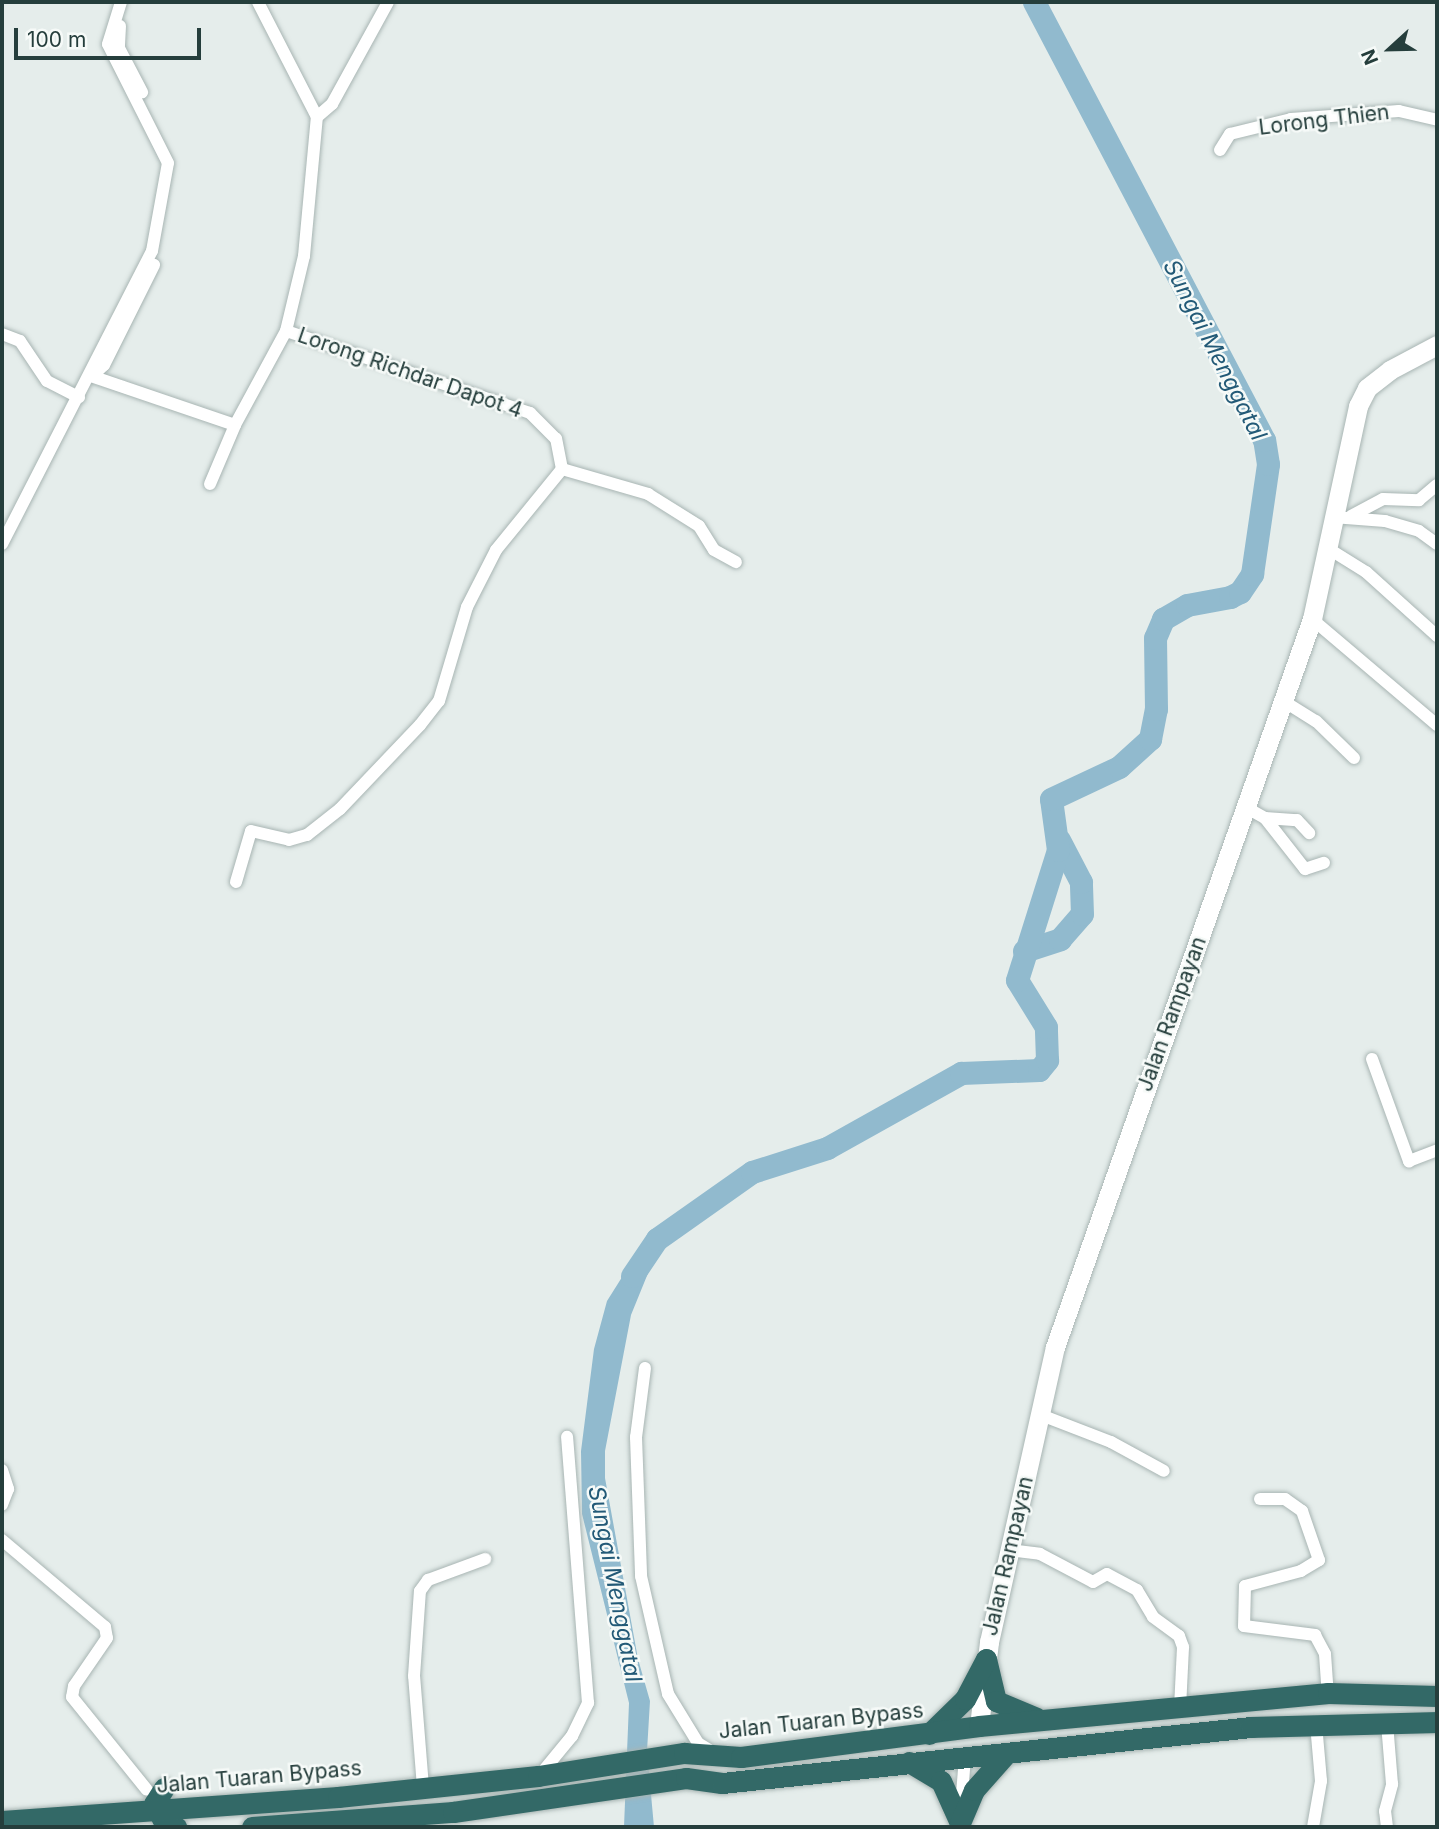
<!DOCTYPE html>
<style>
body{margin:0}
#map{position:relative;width:1439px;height:1829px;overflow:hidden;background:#e5edeb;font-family:Inter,sans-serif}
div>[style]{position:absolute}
.water>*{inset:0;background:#91bace}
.river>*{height:23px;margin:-11.5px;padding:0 11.5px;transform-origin:11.5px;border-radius:11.5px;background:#91bace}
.roads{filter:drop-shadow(0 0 2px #a8b5b3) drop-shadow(0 0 2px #a8b5b3)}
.street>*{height:12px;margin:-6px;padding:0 6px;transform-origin:6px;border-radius:6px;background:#fff}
.secondary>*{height:19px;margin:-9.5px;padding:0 9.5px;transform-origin:9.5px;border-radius:9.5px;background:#fff}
.highway>*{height:21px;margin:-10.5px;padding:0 10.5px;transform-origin:10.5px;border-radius:10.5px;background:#336967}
span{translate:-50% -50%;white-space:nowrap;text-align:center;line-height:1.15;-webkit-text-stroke:5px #f6faf8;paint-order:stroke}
.street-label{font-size:21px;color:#253e3c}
.water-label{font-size:23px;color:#235a77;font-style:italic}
.frame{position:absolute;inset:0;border:4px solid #253e3c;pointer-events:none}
.north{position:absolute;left:1355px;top:14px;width:70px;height:70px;-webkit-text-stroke:5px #f6faf8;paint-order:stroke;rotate:248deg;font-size:19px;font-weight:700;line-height:28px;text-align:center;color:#253e3c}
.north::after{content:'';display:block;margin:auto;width:24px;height:32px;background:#253e3c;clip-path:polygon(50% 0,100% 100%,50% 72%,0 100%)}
.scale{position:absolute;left:14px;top:28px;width:187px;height:32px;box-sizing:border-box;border:4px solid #253e3c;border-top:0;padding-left:9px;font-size:21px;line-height:24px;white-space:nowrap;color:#253e3c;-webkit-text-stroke:5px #f6faf8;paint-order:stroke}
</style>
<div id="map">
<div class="water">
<i style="clip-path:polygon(641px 1247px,655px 1256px,631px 1315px,605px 1451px,605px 1478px,638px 1659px,650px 1701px,647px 1751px,654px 1827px,624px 1827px,629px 1703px,582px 1514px,581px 1451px,594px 1349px,607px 1301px)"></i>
</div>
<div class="river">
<i style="left:1024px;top:951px;width:38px;rotate:-18deg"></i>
<i style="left:1060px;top:939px;width:33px;rotate:-49deg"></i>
<i style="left:1082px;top:914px;width:32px;rotate:-92deg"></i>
<i style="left:1081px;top:882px;width:47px;rotate:-117.6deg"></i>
<i style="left:632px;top:1276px;width:45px;rotate:-56deg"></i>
<i style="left:657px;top:1239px;width:116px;rotate:-35.2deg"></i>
<i style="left:752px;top:1172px;width:79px;rotate:-17.7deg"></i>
<i style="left:827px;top:1148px;width:154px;rotate:-29.2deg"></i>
<i style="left:961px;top:1073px;width:78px;rotate:-2.2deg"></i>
<i style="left:1039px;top:1070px;width:13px;rotate:-51deg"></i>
<i style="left:1047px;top:1060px;width:33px;rotate:-92deg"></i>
<i style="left:1046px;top:1027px;width:55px;rotate:-121.7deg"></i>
<i style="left:1017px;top:980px;width:136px;rotate:-72.5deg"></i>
<i style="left:1058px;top:850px;width:51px;rotate:-97.8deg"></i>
<i style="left:1051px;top:799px;width:75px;rotate:-25.2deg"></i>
<i style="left:1119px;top:767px;width:42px;rotate:-42.1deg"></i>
<i style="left:1150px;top:739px;width:31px;rotate:-79deg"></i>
<i style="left:1156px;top:709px;width:71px;rotate:-90.8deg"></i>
<i style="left:1155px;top:638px;width:21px;rotate:-67deg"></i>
<i style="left:1163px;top:619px;width:28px;rotate:-30deg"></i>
<i style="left:1187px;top:605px;width:44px;rotate:-10.5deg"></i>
<i style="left:1230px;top:597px;width:11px;rotate:-27deg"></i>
<i style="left:1240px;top:592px;width:22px;rotate:-56deg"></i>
<i style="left:1252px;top:574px;width:111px;rotate:-81.7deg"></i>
<i style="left:1268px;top:464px;width:24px;rotate:-99deg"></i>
<i style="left:1264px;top:440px;width:495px;rotate:-117.7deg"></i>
</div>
<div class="roads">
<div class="street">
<i style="left:120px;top:26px;width:22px;rotate:93deg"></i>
<i style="left:119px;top:48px;width:50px;rotate:62.4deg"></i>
<i style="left:317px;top:117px;width:20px;rotate:-41deg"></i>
<i style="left:332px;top:104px;width:116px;rotate:-61.2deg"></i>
<i style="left:1220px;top:150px;width:19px;rotate:-58deg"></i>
<i style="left:1230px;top:134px;width:63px;rotate:-13.8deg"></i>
<i style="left:1291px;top:119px;width:108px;rotate:-4.2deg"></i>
<i style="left:1399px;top:111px;width:39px;rotate:13deg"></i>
<i style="left:2px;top:334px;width:19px;rotate:21deg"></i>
<i style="left:20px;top:341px;width:48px;rotate:56deg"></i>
<i style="left:47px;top:381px;width:36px;rotate:27deg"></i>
<i style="left:91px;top:376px;width:152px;rotate:18.8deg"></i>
<i style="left:92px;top:376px;width:16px;rotate:-43deg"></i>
<i style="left:104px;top:365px;width:112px;rotate:-63.4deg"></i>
<i style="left:562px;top:469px;width:90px;rotate:16.2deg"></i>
<i style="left:648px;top:494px;width:60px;rotate:32.1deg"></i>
<i style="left:699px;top:526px;width:28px;rotate:58deg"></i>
<i style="left:714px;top:550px;width:25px;rotate:29deg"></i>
<i style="left:210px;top:484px;width:64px;rotate:-67deg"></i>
<i style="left:235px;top:425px;width:107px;rotate:-61.5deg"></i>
<i style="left:286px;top:331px;width:77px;rotate:-76.5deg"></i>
<i style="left:304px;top:256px;width:140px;rotate:-84.7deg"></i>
<i style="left:317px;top:117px;width:129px;rotate:-117.2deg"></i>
<i style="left:1351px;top:516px;width:36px;rotate:-28deg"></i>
<i style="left:1383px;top:499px;width:36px;rotate:2deg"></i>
<i style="left:1419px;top:500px;width:23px;rotate:-40deg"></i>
<i style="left:1333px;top:517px;width:52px;rotate:4.4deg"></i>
<i style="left:1385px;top:521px;width:35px;rotate:16deg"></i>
<i style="left:1419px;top:531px;width:22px;rotate:36deg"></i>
<i style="left:2px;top:544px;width:329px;rotate:-62.9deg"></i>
<i style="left:152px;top:251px;width:89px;rotate:-79.7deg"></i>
<i style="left:168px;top:163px;width:133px;rotate:-116.8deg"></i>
<i style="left:108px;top:44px;width:44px;rotate:-72.8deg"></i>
<i style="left:1329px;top:549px;width:44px;rotate:31.9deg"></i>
<i style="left:1366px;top:572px;width:96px;rotate:42deg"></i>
<i style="left:1312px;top:619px;width:164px;rotate:40.3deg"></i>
<i style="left:1285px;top:702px;width:36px;rotate:32deg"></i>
<i style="left:1316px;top:721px;width:53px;rotate:44.2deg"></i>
<i style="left:1247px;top:808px;width:21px;rotate:29deg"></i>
<i style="left:1265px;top:818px;width:65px;rotate:51.9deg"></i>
<i style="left:1305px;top:869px;width:20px;rotate:-18deg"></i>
<i style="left:1265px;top:818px;width:32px;rotate:4deg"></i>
<i style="left:1297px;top:820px;width:18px;rotate:47deg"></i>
<i style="left:236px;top:882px;width:53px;rotate:-73.6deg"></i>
<i style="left:251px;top:831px;width:39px;rotate:13deg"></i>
<i style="left:289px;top:840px;width:19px;rotate:-16deg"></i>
<i style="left:307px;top:835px;width:42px;rotate:-38.2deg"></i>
<i style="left:340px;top:809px;width:116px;rotate:-46.4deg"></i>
<i style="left:420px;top:725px;width:31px;rotate:-52deg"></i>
<i style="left:439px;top:701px;width:98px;rotate:-73.4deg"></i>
<i style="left:467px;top:607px;width:64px;rotate:-63deg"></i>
<i style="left:496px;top:550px;width:104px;rotate:-50.8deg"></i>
<i style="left:562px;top:469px;width:31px;rotate:-101deg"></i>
<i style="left:556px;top:439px;width:37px;rotate:-135deg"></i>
<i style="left:530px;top:413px;width:257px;rotate:-161.4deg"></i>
<i style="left:1372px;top:1059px;width:109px;rotate:70.1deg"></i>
<i style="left:1409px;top:1161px;width:30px;rotate:-21deg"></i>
<i style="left:645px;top:1368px;width:70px;rotate:97.4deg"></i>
<i style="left:636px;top:1437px;width:139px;rotate:87.9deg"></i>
<i style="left:641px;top:1576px;width:121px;rotate:77.1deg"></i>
<i style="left:668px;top:1694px;width:57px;rotate:58.5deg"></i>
<i style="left:698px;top:1743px;width:15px;rotate:32deg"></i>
<i style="left:1041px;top:1415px;width:75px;rotate:21.1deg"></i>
<i style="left:1111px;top:1442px;width:60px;rotate:28.7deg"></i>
<i style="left:2px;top:1470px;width:20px;rotate:72deg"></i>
<i style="left:8px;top:1489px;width:17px;rotate:111deg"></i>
<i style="left:1260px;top:1499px;width:25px"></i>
<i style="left:1285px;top:1499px;width:21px;rotate:35deg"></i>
<i style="left:1302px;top:1511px;width:52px;rotate:70.9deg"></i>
<i style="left:1319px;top:1560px;width:21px;rotate:149deg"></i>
<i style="left:1301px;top:1571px;width:58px;rotate:165deg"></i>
<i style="left:1245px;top:1586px;width:40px;rotate:91.4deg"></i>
<i style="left:1244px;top:1626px;width:72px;rotate:7.2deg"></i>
<i style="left:1315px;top:1635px;width:21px;rotate:62deg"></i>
<i style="left:1325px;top:1654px;width:39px;rotate:86deg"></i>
<i style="left:2px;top:1540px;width:135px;rotate:40.2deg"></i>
<i style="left:105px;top:1627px;width:11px;rotate:80deg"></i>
<i style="left:107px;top:1638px;width:58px;rotate:124.5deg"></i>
<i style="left:74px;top:1686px;width:11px;rotate:100deg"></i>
<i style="left:72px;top:1697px;width:119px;rotate:51.1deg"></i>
<i style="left:1009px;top:1550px;width:31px;rotate:7deg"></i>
<i style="left:1040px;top:1554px;width:60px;rotate:27.8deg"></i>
<i style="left:1093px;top:1582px;width:16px;rotate:-30deg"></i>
<i style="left:1107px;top:1574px;width:34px;rotate:28deg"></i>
<i style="left:1137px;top:1590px;width:31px;rotate:59deg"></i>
<i style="left:1153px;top:1617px;width:32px;rotate:36deg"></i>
<i style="left:1179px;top:1636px;width:12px;rotate:70deg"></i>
<i style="left:1183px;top:1647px;width:62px;rotate:92.8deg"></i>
<i style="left:539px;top:1776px;width:52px;rotate:-50.5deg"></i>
<i style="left:572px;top:1736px;width:37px;rotate:-64deg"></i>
<i style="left:588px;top:1703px;width:267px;rotate:-94.5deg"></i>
<i style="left:423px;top:1787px;width:111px;rotate:-94.6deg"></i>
<i style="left:414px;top:1676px;width:85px;rotate:-86deg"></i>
<i style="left:420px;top:1591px;width:14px;rotate:-54deg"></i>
<i style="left:428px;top:1580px;width:61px;rotate:-20.2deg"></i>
<i style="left:961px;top:1806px;width:49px;rotate:-85.3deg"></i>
<i style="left:1313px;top:1827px;width:47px;rotate:-80.1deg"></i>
<i style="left:1321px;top:1781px;width:57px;rotate:-95deg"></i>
<i style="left:1387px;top:1827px;width:16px;rotate:-97deg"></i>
<i style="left:1385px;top:1811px;width:28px;rotate:-75deg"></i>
<i style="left:1392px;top:1784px;width:61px;rotate:-94.7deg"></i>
</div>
<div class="secondary">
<i style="left:979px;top:1726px;width:85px;rotate:-83.2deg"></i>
<i style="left:989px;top:1642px;width:302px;rotate:-77.4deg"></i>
<i style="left:1055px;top:1347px;width:772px;rotate:-70.56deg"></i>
<i style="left:1312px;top:619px;width:218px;rotate:-77.8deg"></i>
<i style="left:1358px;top:406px;width:20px;rotate:-63deg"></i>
<i style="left:1367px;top:388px;width:29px;rotate:-38deg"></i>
<i style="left:1390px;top:370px;width:53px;rotate:-28deg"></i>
</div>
<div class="highway">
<i style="left:986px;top:1659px;width:43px;rotate:76.6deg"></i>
<i style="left:996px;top:1701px;width:44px;rotate:22.5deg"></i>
<i style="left:929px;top:1734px;width:50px;rotate:-44.2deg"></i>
<i style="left:965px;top:1699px;width:45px;rotate:-62.3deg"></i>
<i style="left:909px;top:1762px;width:37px;rotate:31deg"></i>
<i style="left:941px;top:1781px;width:46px;rotate:65.7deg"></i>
<i style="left:164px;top:1788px;width:19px;rotate:122deg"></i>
<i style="left:154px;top:1804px;width:18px;rotate:61deg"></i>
<i style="left:163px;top:1820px;width:15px;rotate:28deg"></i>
<i style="left:2px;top:1821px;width:337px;rotate:-4.1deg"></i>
<i style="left:338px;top:1797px;width:201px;rotate:-6deg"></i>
<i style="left:538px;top:1776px;width:148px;rotate:-9deg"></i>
<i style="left:684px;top:1753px;width:57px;rotate:4deg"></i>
<i style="left:741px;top:1757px;width:240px;rotate:-7.4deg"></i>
<i style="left:979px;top:1726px;width:351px;rotate:-5.4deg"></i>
<i style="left:1328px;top:1693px;width:109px;rotate:1.6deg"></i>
<i style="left:960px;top:1823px;width:36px;rotate:-67deg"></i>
<i style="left:974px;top:1790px;width:48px;rotate:-48.4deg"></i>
<i style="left:252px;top:1827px;width:202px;rotate:-4.3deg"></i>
<i style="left:453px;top:1812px;width:235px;rotate:-8.3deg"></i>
<i style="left:686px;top:1778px;width:36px;rotate:8deg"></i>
<i style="left:722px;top:1783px;width:532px;rotate:-6.04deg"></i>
<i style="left:1251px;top:1727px;width:186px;rotate:-1.5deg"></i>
</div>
</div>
<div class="street-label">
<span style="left:1324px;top:120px;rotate:-7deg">Lorong Thien</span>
<span style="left:410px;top:373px;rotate:19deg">Lorong Richdar Dapot 4</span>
<span style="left:1172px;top:1014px;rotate:-70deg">Jalan Rampayan</span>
<span style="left:1008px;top:1556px;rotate:-77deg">Jalan Rampayan</span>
<span style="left:821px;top:1721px;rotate:-6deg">Jalan Tuaran Bypass</span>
<span style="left:259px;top:1777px;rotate:-5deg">Jalan Tuaran Bypass</span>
</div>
<div class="water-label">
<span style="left:1215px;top:350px;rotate:63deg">Sungai Menggatal</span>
<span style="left:615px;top:1584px;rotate:79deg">Sungai Menggatal</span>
</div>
<div class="frame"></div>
<div class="north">N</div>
<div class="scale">100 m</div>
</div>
